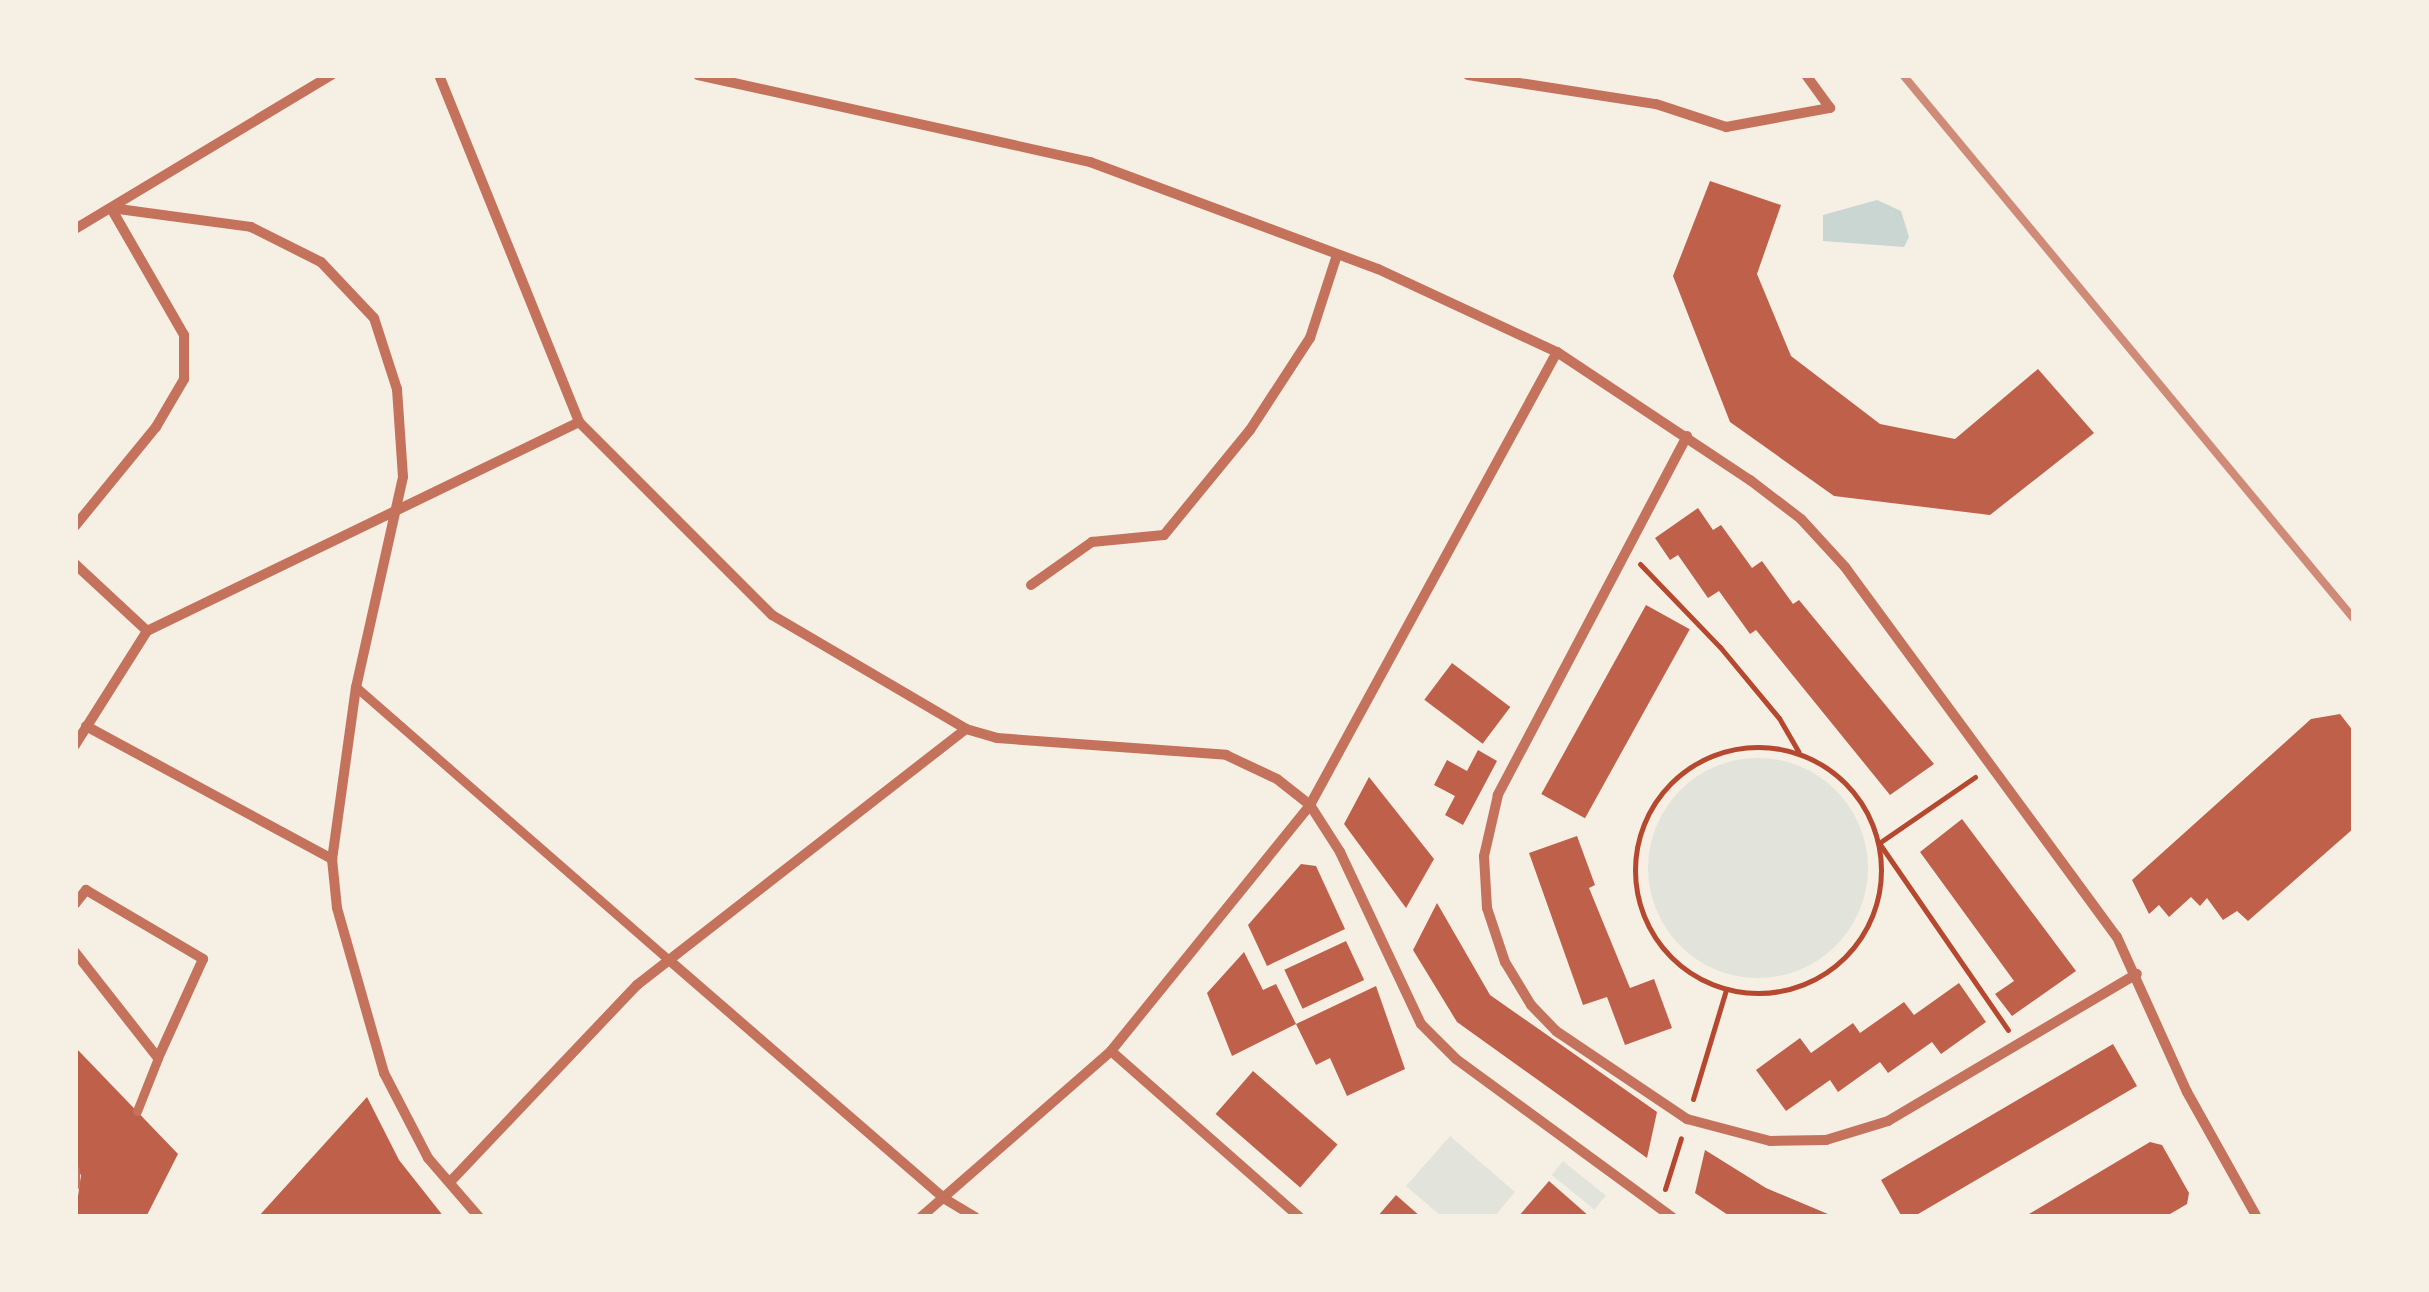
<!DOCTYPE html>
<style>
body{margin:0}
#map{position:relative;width:2429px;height:1292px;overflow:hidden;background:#f6efe4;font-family:Rubik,sans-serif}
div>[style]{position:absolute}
.green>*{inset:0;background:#e2e4dc;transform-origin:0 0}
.round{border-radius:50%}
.water>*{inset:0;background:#c9d6d2}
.building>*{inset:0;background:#bf614a;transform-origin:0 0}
.path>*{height:5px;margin:-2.5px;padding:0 2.5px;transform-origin:2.5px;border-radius:2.5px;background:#b5482f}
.path>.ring{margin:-2.5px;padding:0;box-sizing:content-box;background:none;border:5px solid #b5482f;border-radius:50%}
.pedestrian>*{height:9px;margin:-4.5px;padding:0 4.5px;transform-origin:4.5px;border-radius:4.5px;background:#c5725c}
.minor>*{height:10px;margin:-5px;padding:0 5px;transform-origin:5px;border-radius:5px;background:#c5725c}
.rail>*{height:8px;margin:-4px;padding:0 4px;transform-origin:4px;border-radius:4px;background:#cf8b77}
span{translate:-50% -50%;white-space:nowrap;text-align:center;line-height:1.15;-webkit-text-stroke:8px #f6efe4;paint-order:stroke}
.frame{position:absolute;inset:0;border:78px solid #f6efe4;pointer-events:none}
</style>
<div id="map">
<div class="green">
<i class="round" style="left:1648px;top:758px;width:220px;height:220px"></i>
<i style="clip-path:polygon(1450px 1136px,1515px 1192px,1494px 1217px,1442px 1217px,1406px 1186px)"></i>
<i style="left:1563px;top:1161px;width:55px;height:18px;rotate:39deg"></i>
</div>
<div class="water">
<i style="clip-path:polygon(1877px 200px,1901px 211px,1909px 237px,1904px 247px,1823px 241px,1823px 215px)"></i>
</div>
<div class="building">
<i style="clip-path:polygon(1710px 181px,1781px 205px,1757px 274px,1791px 356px,1880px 424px,1955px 439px,2038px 369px,2094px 433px,1990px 515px,1834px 496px,1730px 422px,1673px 276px)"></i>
<i style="clip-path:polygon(1698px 508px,1713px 530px,1721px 525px,1752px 568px,1762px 561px,1793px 604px,1799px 600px,1934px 764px,1890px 795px,1756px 630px,1750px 634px,1719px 591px,1708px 598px,1678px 555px,1670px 560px,1655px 538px)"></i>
<i style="left:1646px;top:605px;width:50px;height:216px;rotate:29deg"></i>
<i style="left:1452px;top:663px;width:73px;height:46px;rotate:37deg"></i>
<i style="clip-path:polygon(2340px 714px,2354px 732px,2354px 828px,2248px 921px,2237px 911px,2223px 920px,2207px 898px,2200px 906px,2191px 897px,2169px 917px,2159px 905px,2149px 914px,2132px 880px,2311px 719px)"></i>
<i style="clip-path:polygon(1478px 750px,1497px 761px,1463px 825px,1445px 815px,1455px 796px,1434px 785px,1447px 760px,1467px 771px)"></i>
<i style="clip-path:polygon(1369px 777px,1434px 859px,1406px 908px,1344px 824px)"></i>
<i style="clip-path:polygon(1962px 819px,2076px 971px,2012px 1016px,1995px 994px,2014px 981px,1920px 852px)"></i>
<i style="clip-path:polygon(1577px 836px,1595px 885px,1589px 888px,1630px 988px,1654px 979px,1672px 1028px,1625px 1045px,1607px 997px,1583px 1005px,1529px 853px)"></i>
<i style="clip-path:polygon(1301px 864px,1316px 866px,1345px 929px,1267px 966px,1248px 925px)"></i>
<i style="clip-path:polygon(1437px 903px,1490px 995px,1657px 1112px,1647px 1158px,1457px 1022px,1413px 950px)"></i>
<i style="left:1346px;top:941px;width:43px;height:68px;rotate:65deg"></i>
<i style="clip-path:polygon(1244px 952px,1263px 990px,1276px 984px,1296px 1024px,1232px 1056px,1207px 993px)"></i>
<i style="clip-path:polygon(1959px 983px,1986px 1022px,1941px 1054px,1932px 1042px,1888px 1073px,1880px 1062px,1838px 1092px,1830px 1080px,1786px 1111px,1756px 1070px,1800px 1038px,1811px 1053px,1853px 1023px,1860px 1033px,1904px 1002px,1914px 1015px)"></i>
<i style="clip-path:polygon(1376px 986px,1405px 1069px,1347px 1096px,1330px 1058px,1316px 1065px,1296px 1024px)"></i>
<i style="clip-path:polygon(2113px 1044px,2137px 1086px,1913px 1217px,1902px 1217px,1881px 1180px)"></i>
<i style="clip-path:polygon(75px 1047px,178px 1154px,146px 1217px,75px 1217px,81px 1175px,75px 1168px)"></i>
<i style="left:1253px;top:1071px;width:112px;height:57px;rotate:41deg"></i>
<i style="clip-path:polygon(367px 1097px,399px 1160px,444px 1217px,258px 1217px)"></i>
<i style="clip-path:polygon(2150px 1142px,2162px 1145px,2189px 1193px,2187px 1204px,2165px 1217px,2024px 1217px)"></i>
<i style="clip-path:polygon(1705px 1150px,1766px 1188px,1835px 1217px,1731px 1217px,1695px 1193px)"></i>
<i style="clip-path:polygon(1549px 1181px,1590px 1217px,1518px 1217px)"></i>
<i style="clip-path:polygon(1396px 1195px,1421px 1217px,1377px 1217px)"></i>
</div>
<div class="path">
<i style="left:1640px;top:564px;width:115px;rotate:46.1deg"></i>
<i style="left:1720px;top:647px;width:92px;rotate:50.3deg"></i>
<i style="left:1779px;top:718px;width:39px;rotate:60deg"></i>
<i class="ring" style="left:1635px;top:747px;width:241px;height:241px"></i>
<i style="left:1975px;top:777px;width:116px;rotate:145.5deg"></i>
<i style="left:1879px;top:843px;width:227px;rotate:55.4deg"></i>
<i style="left:1693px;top:1099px;width:114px;rotate:-73.2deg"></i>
<i style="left:1665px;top:1189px;width:53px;rotate:-72.6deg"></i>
</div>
<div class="pedestrian">
<i style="left:356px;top:687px;width:415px;rotate:41.1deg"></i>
<i style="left:137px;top:1111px;width:57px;rotate:-68.4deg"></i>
<i style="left:75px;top:1170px;width:15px;rotate:90deg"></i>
</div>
<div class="minor">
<i style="left:439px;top:75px;width:374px;rotate:68deg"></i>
<i style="left:579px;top:422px;width:273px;rotate:45deg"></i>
<i style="left:772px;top:615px;width:225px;rotate:30.4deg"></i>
<i style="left:966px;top:729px;width:32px;rotate:16deg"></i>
<i style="left:997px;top:738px;width:230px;rotate:4.2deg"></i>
<i style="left:1226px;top:755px;width:56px;rotate:25.2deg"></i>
<i style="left:1277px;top:779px;width:42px;rotate:38.2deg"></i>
<i style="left:1310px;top:805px;width:56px;rotate:57.4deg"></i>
<i style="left:1340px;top:852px;width:190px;rotate:64.8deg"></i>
<i style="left:1421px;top:1024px;width:49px;rotate:45deg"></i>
<i style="left:1456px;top:1059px;width:268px;rotate:36.2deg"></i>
<i style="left:698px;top:75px;width:402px;rotate:12.5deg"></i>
<i style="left:1090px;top:162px;width:307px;rotate:20.4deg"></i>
<i style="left:1378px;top:269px;width:197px;rotate:24.9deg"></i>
<i style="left:1557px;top:352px;width:232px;rotate:33.6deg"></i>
<i style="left:1750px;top:480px;width:64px;rotate:37.4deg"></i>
<i style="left:1801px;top:519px;width:65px;rotate:47.5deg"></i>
<i style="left:1845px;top:567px;width:459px;rotate:53.7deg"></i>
<i style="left:2117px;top:937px;width:170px;rotate:65.7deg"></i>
<i style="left:2187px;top:1092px;width:143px;rotate:60.8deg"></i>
<i style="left:1468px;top:75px;width:190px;rotate:8.8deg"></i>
<i style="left:1656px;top:104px;width:74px;rotate:18.2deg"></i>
<i style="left:1726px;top:127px;width:106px;rotate:-10.4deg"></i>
<i style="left:1830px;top:108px;width:41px;rotate:-126deg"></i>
<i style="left:111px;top:208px;width:141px;rotate:7.7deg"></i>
<i style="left:251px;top:227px;width:78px;rotate:26.6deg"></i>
<i style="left:321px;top:262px;width:77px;rotate:46.6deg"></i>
<i style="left:374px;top:318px;width:75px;rotate:72.1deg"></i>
<i style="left:397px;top:389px;width:88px;rotate:86.1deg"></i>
<i style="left:403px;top:477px;width:215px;rotate:102.6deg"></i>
<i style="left:356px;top:687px;width:174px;rotate:97.9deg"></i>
<i style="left:332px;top:859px;width:49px;rotate:84.2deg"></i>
<i style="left:337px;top:908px;width:172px;rotate:74.1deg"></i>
<i style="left:384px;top:1073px;width:96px;rotate:62.6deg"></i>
<i style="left:428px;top:1158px;width:78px;rotate:49.2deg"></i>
<i style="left:75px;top:229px;width:299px;rotate:-31deg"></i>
<i style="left:1687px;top:436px;width:406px;rotate:117.8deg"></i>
<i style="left:1498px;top:795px;width:63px;rotate:102.9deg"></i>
<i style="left:1484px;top:856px;width:52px;rotate:86.7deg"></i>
<i style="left:1487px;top:908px;width:57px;rotate:71.6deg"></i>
<i style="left:1505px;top:962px;width:50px;rotate:58.8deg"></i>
<i style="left:1531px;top:1005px;width:36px;rotate:46deg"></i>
<i style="left:1556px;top:1031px;width:158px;rotate:33.9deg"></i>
<i style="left:1687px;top:1119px;width:86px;rotate:14.8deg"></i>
<i style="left:1770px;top:1141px;width:56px;rotate:-1deg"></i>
<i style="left:1826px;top:1140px;width:65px;rotate:-17deg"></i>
<i style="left:1888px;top:1121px;width:289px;rotate:-30.6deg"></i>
<i style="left:75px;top:526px;width:128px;rotate:-50.7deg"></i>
<i style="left:156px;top:427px;width:56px;rotate:-59.7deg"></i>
<i style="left:184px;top:379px;width:44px;rotate:-90deg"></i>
<i style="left:184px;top:335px;width:146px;rotate:-119.9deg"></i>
<i style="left:75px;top:564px;width:98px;rotate:42.9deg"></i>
<i style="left:1031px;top:585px;width:75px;rotate:-35.2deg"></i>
<i style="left:1092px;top:542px;width:72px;rotate:-5.6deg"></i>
<i style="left:1164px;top:535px;width:136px;rotate:-50.7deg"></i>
<i style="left:1250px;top:430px;width:110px;rotate:-56.9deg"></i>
<i style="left:1310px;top:338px;width:87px;rotate:-72deg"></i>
<i style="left:86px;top:726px;width:280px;rotate:28.4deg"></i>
<i style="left:75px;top:745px;width:135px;rotate:-57.7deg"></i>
<i style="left:147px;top:631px;width:480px;rotate:-25.8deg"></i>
<i style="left:75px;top:904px;width:18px;rotate:-52deg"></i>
<i style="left:86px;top:890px;width:136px;rotate:30.5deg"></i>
<i style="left:203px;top:959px;width:109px;rotate:114.4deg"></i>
<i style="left:158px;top:1058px;width:135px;rotate:-128.1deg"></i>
<i style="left:669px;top:960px;width:365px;rotate:40.9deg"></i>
<i style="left:945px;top:1199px;width:35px;rotate:31deg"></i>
<i style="left:1111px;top:1051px;width:251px;rotate:41.4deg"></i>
<i style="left:450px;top:1182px;width:272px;rotate:-46.5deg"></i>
<i style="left:637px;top:985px;width:417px;rotate:-37.9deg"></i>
<i style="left:921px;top:1217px;width:252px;rotate:-41.1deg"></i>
<i style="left:1111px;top:1051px;width:316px;rotate:-51deg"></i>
<i style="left:1310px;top:805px;width:516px;rotate:-61.4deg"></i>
</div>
<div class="rail">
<i style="left:1903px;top:75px;width:707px;rotate:50.34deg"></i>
</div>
<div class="frame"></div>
</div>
